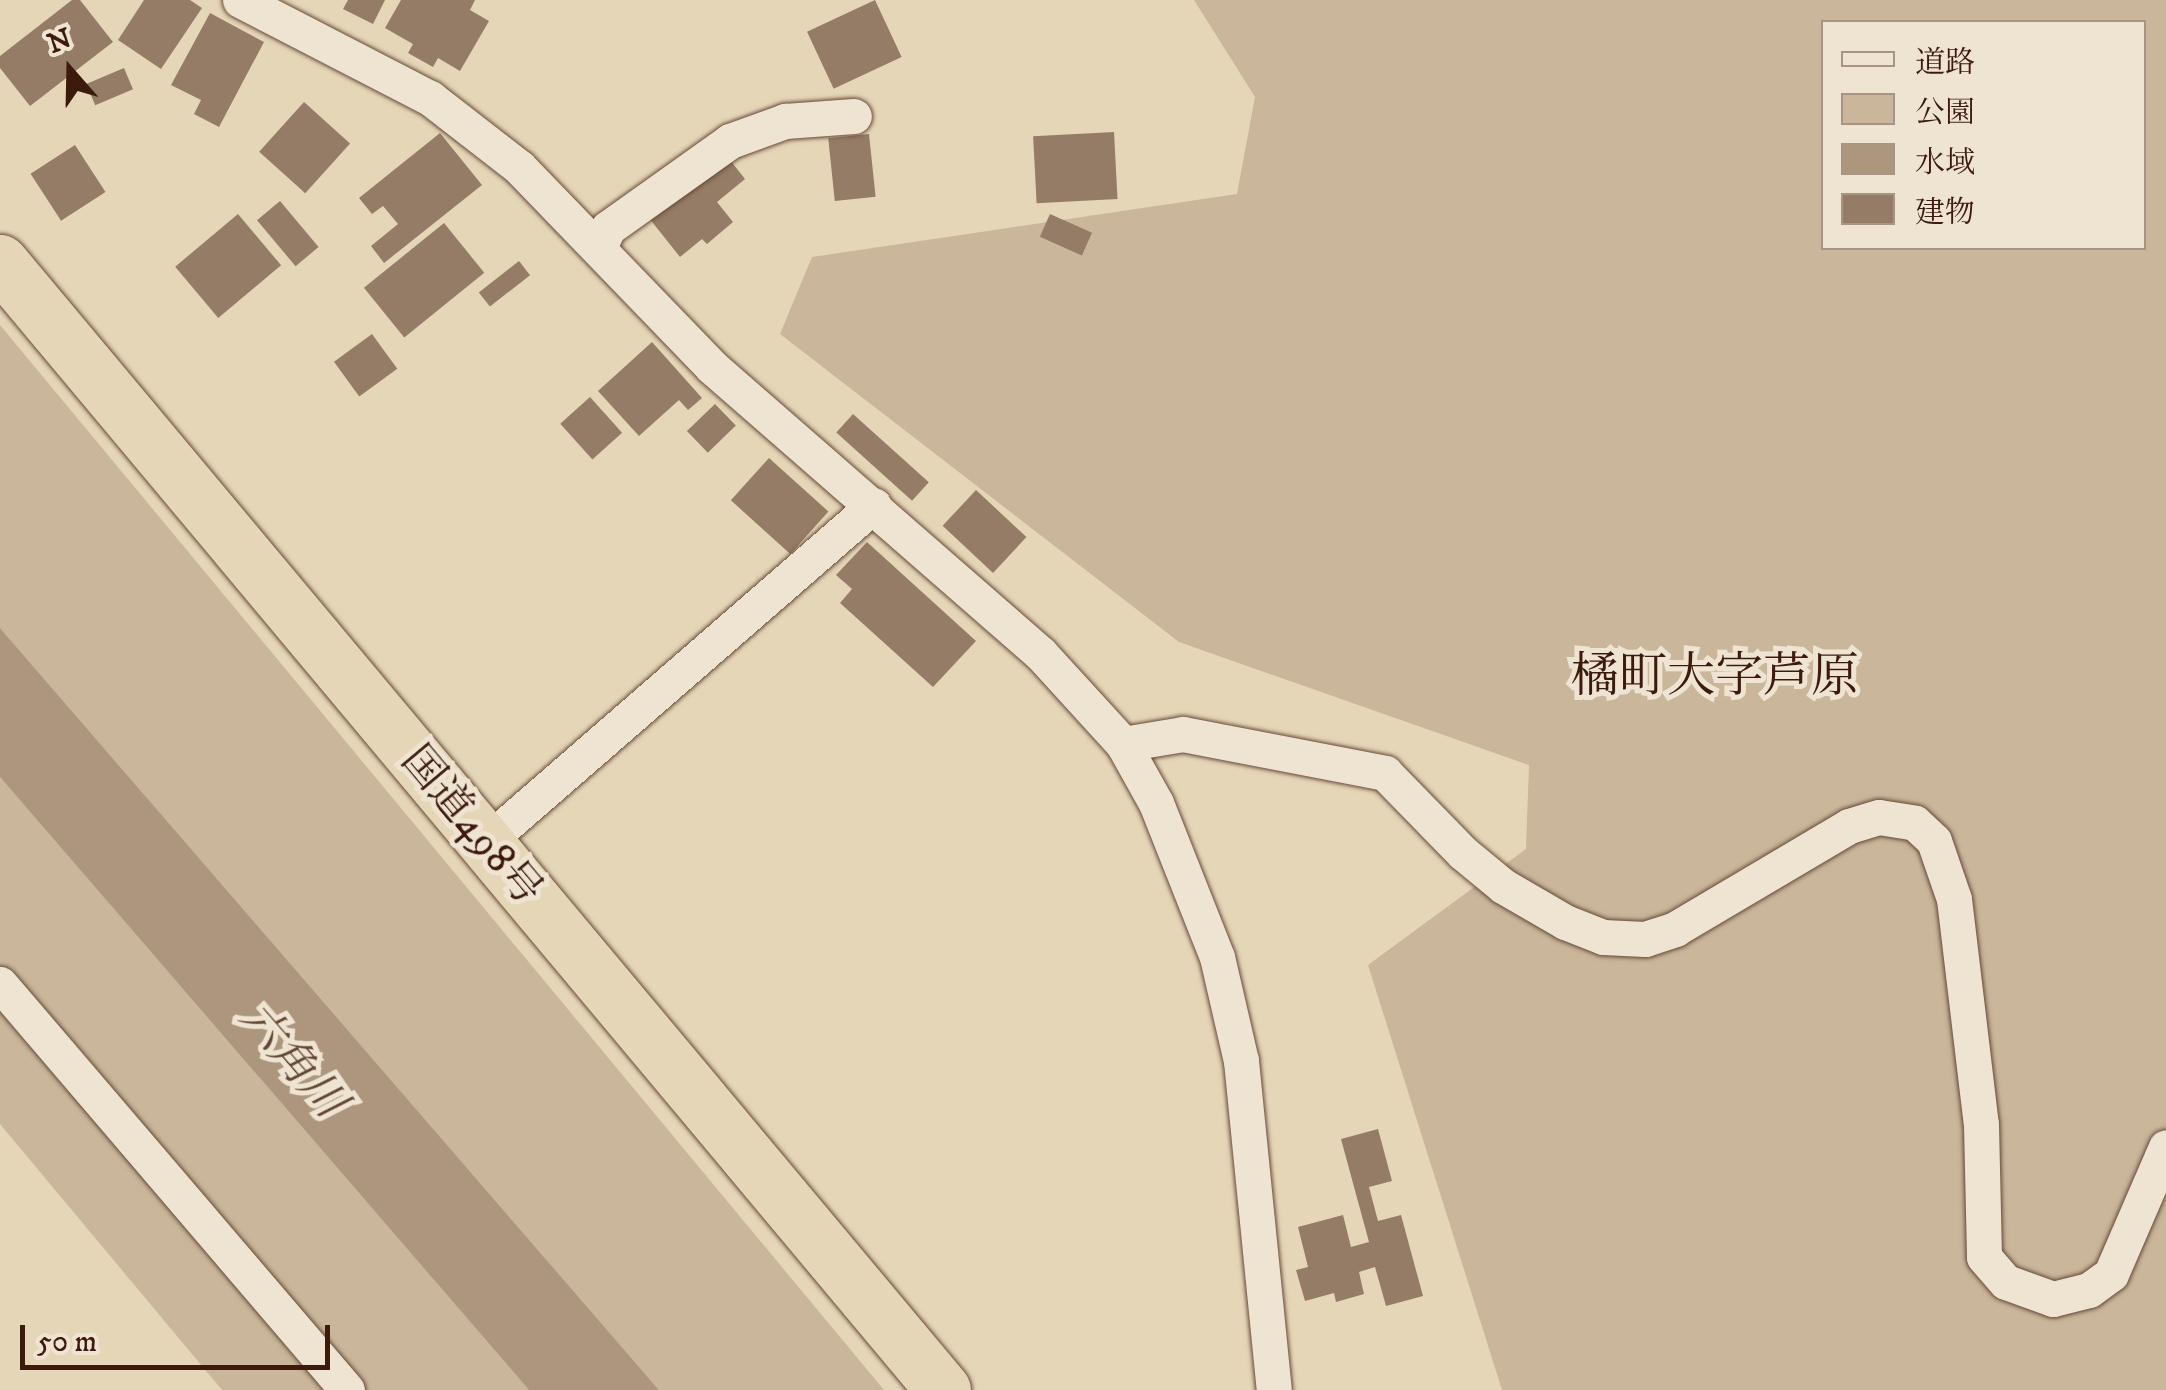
<!DOCTYPE html>
<meta charset="utf-8">
<style>
body{margin:0}
#map{position:relative;width:2166px;height:1390px;overflow:hidden;background:#e6d6b8;font-family:"IM FELL DW Pica","Noto Serif JP",serif}
div>[style]{position:absolute}
.green>*{inset:0;background:#c9b69b}
.water>*{inset:0;background:#ac967e}
.building>*{inset:0;background:#947c66;transform-origin:0 0}
.roads{filter:drop-shadow(0 0 2px #664a38) drop-shadow(0 0 2px #664a38)}
.street>*{height:35px;margin:-17.5px;padding:0 17.5px;transform-origin:17.5px;border-radius:17.5px;background:#efe4d1}
.highway>*{height:55px;margin:-27.5px;padding:0 27.5px;transform-origin:27.5px;border-radius:27.5px;background:#e6d6b8}
span{translate:-50% -50%;white-space:nowrap;text-align:center;line-height:1.15;-webkit-text-stroke:10px #efe4d1;paint-order:stroke}
.street-label{font-size:42px;color:#3c1b0d}
.water-label{font-size:45px;color:#634635;font-style:italic}
.quarter-label{font-size:48px;color:#3c1b0d}
.legend{position:absolute;left:1821px;top:20px;width:325px;height:230px;box-sizing:border-box;background:#efe4d1;border:2px solid #a79483;margin:0;padding:12px 18px;list-style:none;font-size:30px;color:#3c1b0d}
.legend li{display:flex;align-items:center;gap:20px;height:50px}
.legend b{width:50px;border:2px solid #a79483}
.north{position:absolute;left:20px;top:20px;width:100px;height:100px;-webkit-text-stroke:8px #efe4d1;paint-order:stroke;rotate:340deg;font-size:28px;font-weight:700;line-height:40px;text-align:center;color:#3c1b0d}
.north::after{content:'';display:block;margin:auto;width:35px;height:45px;background:#3c1b0d;clip-path:polygon(50% 0,100% 100%,50% 72%,0 100%)}
.scale{position:absolute;left:20px;top:1325px;width:310px;height:45px;box-sizing:border-box;border:5px solid #3c1b0d;border-top:0;padding-left:12px;font-size:30px;line-height:35px;white-space:nowrap;color:#3c1b0d;-webkit-text-stroke:8px #efe4d1;paint-order:stroke}
</style>
<div id="map">
<div class="green">
<i style="clip-path:polygon(evenodd,1194px 0,2166px 0,2166px 1390px,1502px 1390px,1368px 965px,1526px 849px,1529px 765px,1179px 642px,780px 334px,812px 257px,1237px 194px,1255px 97px,1194px 0,1824px 22px,2144px 22px,2144px 248px,1824px 248px,1824px 22px)"></i>
<i style="clip-path:polygon(0 325px,884px 1390px,659px 1390px,0 628px)"></i>
<i style="clip-path:polygon(0 777px,529px 1390px,222px 1390px,0 1124px)"></i>
</div>
<div class="water">
<i style="clip-path:polygon(0 628px,659px 1390px,529px 1390px,0 777px)"></i>
</div>
<div class="building">
<i style="clip-path:polygon(72px 0,80px 0,113px 42px,30px 106px,0 68px,0 56px)"></i>
<i style="clip-path:polygon(144px 0,190px 0,202px 8px,161px 69px,118px 40px)"></i>
<i style="clip-path:polygon(348px 0,385px 0,373px 24px,343px 9px)"></i>
<i style="clip-path:polygon(401px 0,475px 0,470px 10px,489px 21px,460px 71px,438px 58px,433px 67px,408px 53px,413px 44px,385px 28px)"></i>
<i style="left:875px;top:0;width:63px;height:75px;rotate:65deg"></i>
<i style="clip-path:polygon(210px 13px,264px 42px,219px 127px,194px 114px,201px 100px,171px 85px)"></i>
<i style="left:124px;top:68px;width:23px;height:41px;rotate:67deg"></i>
<i style="left:304px;top:102px;width:62px;height:67px;rotate:42deg"></i>
<i style="left:1114px;top:132px;width:67px;height:81px;rotate:87deg"></i>
<i style="clip-path:polygon(440px 133px,482px 185px,384px 263px,371px 246px,398px 224px,383px 206px,372px 214px,359px 198px)"></i>
<i style="left:869px;top:134px;width:63px;height:41px;rotate:84deg"></i>
<i style="left:75px;top:145px;width:56px;height:53px;rotate:57deg"></i>
<i style="clip-path:polygon(730px 160px,745px 179px,717px 202px,733px 222px,707px 244px,702px 239px,680px 257px,649px 218px)"></i>
<i style="left:280px;top:201px;width:60px;height:30px;rotate:50deg"></i>
<i style="left:238px;top:214px;width:67px;height:82px;rotate:50deg"></i>
<i style="left:1050px;top:214px;width:46px;height:25px;rotate:24deg"></i>
<i style="left:444px;top:223px;width:64px;height:103px;rotate:51deg"></i>
<i style="left:519px;top:261px;width:18px;height:51px;rotate:52deg"></i>
<i style="left:372px;top:334px;width:43px;height:47px;rotate:54deg"></i>
<i style="clip-path:polygon(652px 342px,702px 398px,688px 410px,679px 400px,639px 436px,598px 391px)"></i>
<i style="left:590px;top:397px;width:48px;height:40px;rotate:48deg"></i>
<i style="left:715px;top:404px;width:30px;height:39px;rotate:46deg"></i>
<i style="left:853px;top:414px;width:102px;height:25px;rotate:42deg"></i>
<i style="left:769px;top:458px;width:80px;height:57px;rotate:42deg"></i>
<i style="left:976px;top:490px;width:69px;height:49px;rotate:43deg"></i>
<i style="clip-path:polygon(867px 542px,976px 641px,933px 687px,840px 603px,852px 589px,836px 575px)"></i>
<i style="clip-path:polygon(1378px 1129px,1392px 1181px,1369px 1187px,1378px 1221px,1401px 1215px,1423px 1296px,1386px 1306px,1375px 1267px,1359px 1272px,1364px 1294px,1336px 1302px,1334px 1293px,1305px 1301px,1296px 1270px,1308px 1267px,1298px 1227px,1343px 1215px,1351px 1247px,1369px 1242px,1341px 1139px)"></i>
</div>
<div class="roads">
<div class="street">
<i style="left:240px;top:0;width:214px;rotate:27.3deg"></i>
<i style="left:430px;top:98px;width:113px;rotate:37.8deg"></i>
<i style="left:519px;top:167px;width:278px;rotate:46deg"></i>
<i style="left:712px;top:367px;width:435px;rotate:41.1deg"></i>
<i style="left:1040px;top:653px;width:123px;rotate:47.6deg"></i>
<i style="left:1123px;top:744px;width:68px;rotate:60.8deg"></i>
<i style="left:1156px;top:803px;width:166px;rotate:68.4deg"></i>
<i style="left:1217px;top:957px;width:107px;rotate:77deg"></i>
<i style="left:1241px;top:1061px;width:331px;rotate:84.3deg"></i>
<i style="left:600px;top:246px;width:20px;rotate:-66deg"></i>
<i style="left:608px;top:228px;width:150px;rotate:-35.5deg"></i>
<i style="left:730px;top:141px;width:59px;rotate:-20deg"></i>
<i style="left:785px;top:121px;width:69px;rotate:-4.1deg"></i>
<i style="left:1123px;top:744px;width:61px;rotate:-9.5deg"></i>
<i style="left:1183px;top:734px;width:206px;rotate:10.9deg"></i>
<i style="left:1385px;top:773px;width:112px;rotate:45.7deg"></i>
<i style="left:1463px;top:853px;width:52px;rotate:39.5deg"></i>
<i style="left:1503px;top:886px;width:72px;rotate:30.1deg"></i>
<i style="left:1565px;top:922px;width:41px;rotate:21.5deg"></i>
<i style="left:1603px;top:937px;width:42px;rotate:2.7deg"></i>
<i style="left:1645px;top:939px;width:32px;rotate:-18deg"></i>
<i style="left:1675px;top:929px;width:202px;rotate:-30.6deg"></i>
<i style="left:1849px;top:826px;width:31px;rotate:-17deg"></i>
<i style="left:1879px;top:817px;width:36px;rotate:9deg"></i>
<i style="left:1915px;top:823px;width:26px;rotate:43deg"></i>
<i style="left:1934px;top:841px;width:61px;rotate:71deg"></i>
<i style="left:1954px;top:899px;width:227px;rotate:83.2deg"></i>
<i style="left:1981px;top:1124px;width:133px;rotate:88.7deg"></i>
<i style="left:1984px;top:1257px;width:33px;rotate:49deg"></i>
<i style="left:2006px;top:1282px;width:50px;rotate:19.9deg"></i>
<i style="left:2053px;top:1299px;width:37px;rotate:-14deg"></i>
<i style="left:2089px;top:1290px;width:27px;rotate:-36deg"></i>
<i style="left:2111px;top:1274px;width:138px;rotate:-66.6deg"></i>
<i style="left:485px;top:843px;width:515px;rotate:-40.99deg"></i>
<i style="left:0;top:984px;width:534px;rotate:49.48deg"></i>
</div>
<div class="highway">
<i style="left:0;top:262px;width:1470px;rotate:50.1deg"></i>
</div>
</div>
<div class="street-label">
<span style="left:471px;top:826px;rotate:50deg">国道498号</span>
</div>
<div class="water-label">
<span style="left:291px;top:1061px;rotate:49deg">六角川</span>
</div>
<div class="quarter-label">
<span style="left:1715px;top:678px">橘町大字芦原</span>
</div>
<ul class="legend">
<li><b style="height:12px;background:#efe4d1"></b>道路</li>
<li><b style="height:28px;background:#c9b69b"></b>公園</li>
<li><b style="height:28px;background:#ac967e"></b>水域</li>
<li><b style="height:28px;background:#947c66"></b>建物</li>
</ul>
<div class="north">N</div>
<div class="scale">50 m</div>
</div>
